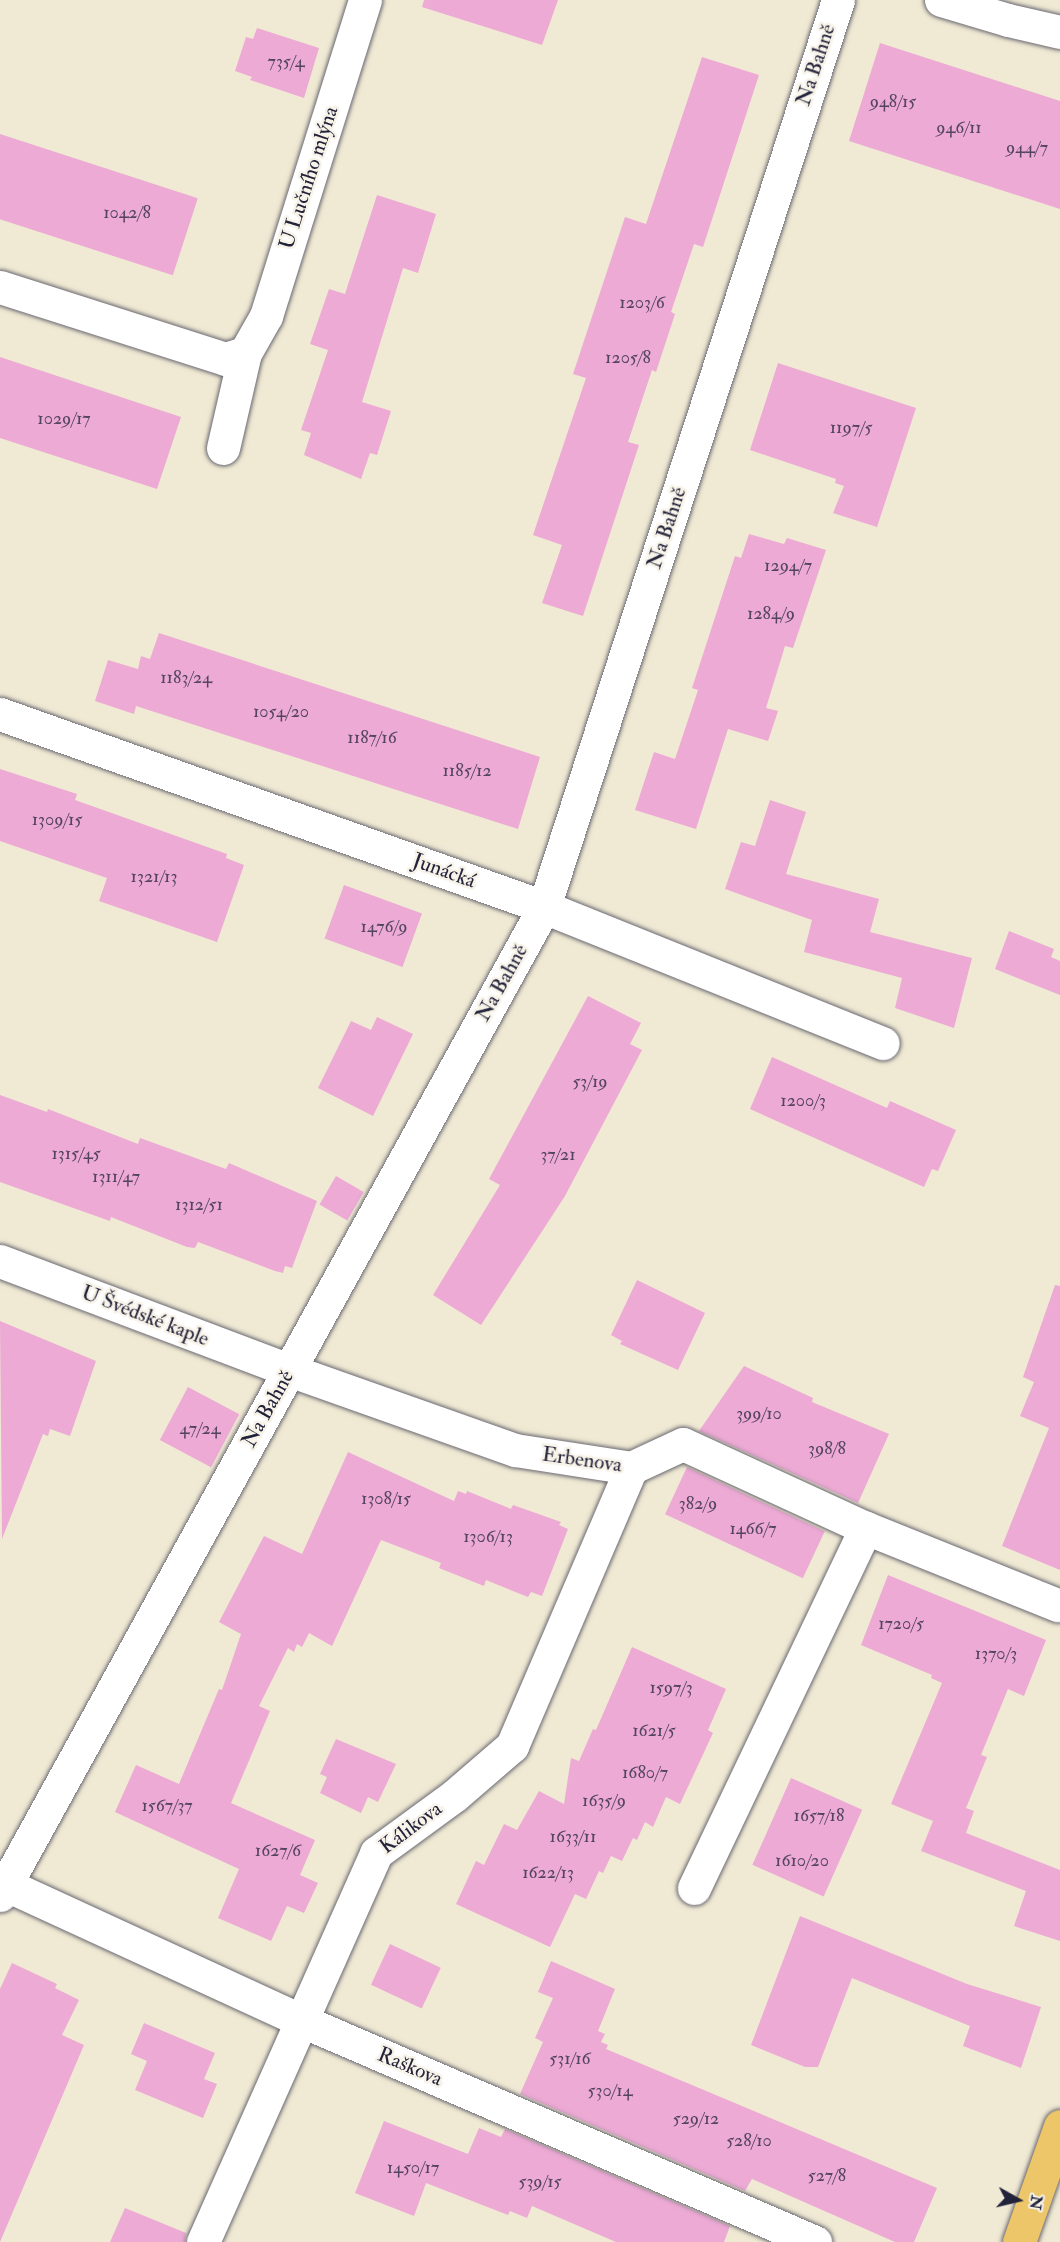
<!DOCTYPE html>
<meta charset="utf-8">
<style>
body{margin:0}
#map{position:relative;width:1060px;height:2242px;overflow:hidden;background:#f0ead4;font-family:"IM FELL Double Pica",serif}
div>[style]{position:absolute}
.building>*{inset:0;background:#ecaad4;transform-origin:0 0}
.roads{filter:drop-shadow(0 0 2px #6a6871) drop-shadow(0 0 2px #6a6871)}
.street>*{height:33px;margin:-16.5px;padding:0 16.5px;transform-origin:16.5px;border-radius:16.5px;background:#fff}
.primary>*{height:33px;margin:-16.5px;padding:0 16.5px;transform-origin:16.5px;border-radius:16.5px;background:#ecc669}
span{translate:-50% -50%;white-space:nowrap;text-align:center;line-height:1.15;-webkit-text-stroke:5px #f7f3e8;paint-order:stroke}
.number-label{font-size:18px;color:#544461}
.number-label span{-webkit-text-stroke-width:0}
.street-label{font-size:21px;color:#22223b}
.north{position:absolute;left:988px;top:2170px;width:60px;height:60px;-webkit-text-stroke:4px #f7f3e8;paint-order:stroke;rotate:98deg;font-size:16px;font-weight:700;line-height:24px;text-align:center;color:#22223b}
.north::after{content:'';display:block;margin:auto;width:21px;height:27px;background:#22223b;clip-path:polygon(50% 0,100% 100%,50% 72%,0 100%)}
</style>
<div id="map">
<div class="building">
<i style="clip-path:polygon(424px 0,558px 0,542px 45px,422px 7px)"></i>
<i style="clip-path:polygon(257px 28px,319px 48px,304px 98px,250px 80px,252px 77px,235px 71px,246px 37px,253px 39px)"></i>
<i style="clip-path:polygon(880px 43px,1060px 101px,1060px 209px,849px 141px)"></i>
<i style="clip-path:polygon(702px 57px,759px 75px,703px 247px,694px 244px,671px 312px,675px 314px,656px 372px,652px 370px,628px 442px,639px 445px,583px 616px,542px 603px,562px 545px,533px 535px,586px 378px,573px 374px,625px 217px,646px 224px)"></i>
<i style="left:0;top:134px;width:208px;height:81px;rotate:18deg"></i>
<i style="clip-path:polygon(377px 195px,436px 214px,418px 273px,403px 268px,362px 402px,391px 411px,377px 455px,370px 453px,361px 479px,304px 455px,311px 433px,301px 430px,328px 350px,310px 344px,329px 289px,345px 294px)"></i>
<i style="clip-path:polygon(0 357px,181px 417px,157px 489px,0 438px)"></i>
<i style="clip-path:polygon(778px 363px,916px 408px,877px 527px,833px 513px,844px 486px,835px 483px,836px 479px,750px 450px)"></i>
<i style="clip-path:polygon(749px 534px,784px 544px,787px 538px,826px 550px,793px 648px,785px 646px,766px 708px,778px 711px,768px 741px,728px 729px,696px 829px,635px 810px,654px 752px,675px 759px,698px 690px,692px 688px,735px 556px,741px 558px)"></i>
<i style="clip-path:polygon(159px 633px,540px 757px,518px 829px,136px 706px,134px 714px,95px 701px,108px 660px,138px 669px,141px 656px,150px 659px)"></i>
<i style="clip-path:polygon(0 769px,77px 794px,75px 800px,227px 854px,226px 858px,244px 865px,217px 942px,99px 901px,107px 878px,0 841px)"></i>
<i style="clip-path:polygon(770px 800px,806px 812px,786px 874px,879px 899px,870px 932px,972px 958px,954px 1028px,895px 1008px,902px 978px,804px 952px,812px 920px,725px 889px,741px 842px,755px 846px)"></i>
<i style="left:344px;top:885px;width:83px;height:57px;rotate:20deg"></i>
<i style="clip-path:polygon(1009px 931px,1054px 949px,1051px 957px,1060px 961px,1060px 995px,995px 969px)"></i>
<i style="clip-path:polygon(588px 996px,641px 1023px,630px 1044px,642px 1050px,565px 1196px,481px 1325px,433px 1295px,500px 1185px,489px 1179px)"></i>
<i style="clip-path:polygon(377px 1017px,413px 1034px,373px 1116px,318px 1088px,351px 1021px,371px 1030px)"></i>
<i style="clip-path:polygon(772px 1057px,887px 1108px,890px 1101px,956px 1130px,938px 1171px,932px 1169px,924px 1187px,750px 1109px)"></i>
<i style="clip-path:polygon(0 1095px,47px 1112px,48px 1109px,138px 1144px,140px 1138px,226px 1169px,229px 1163px,317px 1201px,292px 1268px,285px 1266px,283px 1273px,275px 1271px,198px 1242px,195px 1248px,187px 1247px,111px 1217px,110px 1221px,0 1182px)"></i>
<i style="left:336px;top:1176px;width:32px;height:33px;rotate:30deg"></i>
<i style="clip-path:polygon(637px 1280px,705px 1313px,678px 1370px,620px 1344px,622px 1341px,611px 1335px)"></i>
<i style="clip-path:polygon(1055px 1285px,1060px 1286px,1060px 1570px,1002px 1546px,1049px 1428px,1020px 1416px,1034px 1382px,1023px 1377px)"></i>
<i style="clip-path:polygon(0 1321px,96px 1361px,70px 1436px,50px 1429px,48px 1436px,43px 1434px,2px 1539px)"></i>
<i style="clip-path:polygon(744px 1366px,813px 1398px,812px 1402px,889px 1434px,858px 1503px,699px 1431px)"></i>
<i style="left:188px;top:1387px;width:58px;height:60px;rotate:28deg"></i>
<i style="clip-path:polygon(348px 1452px,454px 1501px,458px 1491px,466px 1494px,467px 1491px,511px 1509px,513px 1505px,561px 1522px,559px 1525px,568px 1529px,542px 1596px,531px 1592px,528px 1597px,486px 1580px,484px 1586px,439px 1568px,441px 1563px,381px 1540px,332px 1646px,309px 1633px,302px 1647px,297px 1644px,294px 1652px,288px 1648px,259px 1706px,270px 1711px,231px 1803px,315px 1840px,300px 1875px,318px 1883px,304px 1913px,287px 1906px,271px 1941px,218px 1918px,239px 1869px,115px 1812px,136px 1765px,179px 1784px,219px 1689px,222px 1690px,241px 1634px,219px 1622px,264px 1536px,302px 1554px)"></i>
<i style="left:687px;top:1467px;width:152px;height:52px;rotate:25deg"></i>
<i style="clip-path:polygon(888px 1575px,1046px 1640px,1024px 1696px,1008px 1689px,981px 1755px,987px 1757px,966px 1808px,974px 1811px,966px 1833px,1060px 1870px,1060px 1941px,1014px 1926px,1026px 1891px,921px 1851px,933px 1821px,891px 1804px,942px 1683px,931px 1678px,932px 1675px,861px 1645px)"></i>
<i style="clip-path:polygon(632px 1647px,726px 1689px,708px 1730px,713px 1733px,680px 1804px,666px 1797px,653px 1827px,645px 1822px,637px 1840px,633px 1838px,622px 1861px,611px 1856px,603px 1873px,599px 1871px,586px 1899px,575px 1894px,550px 1947px,456px 1904px,476px 1861px,484px 1865px,504px 1824px,517px 1830px,539px 1791px,564px 1804px,571px 1758px,579px 1761px,593px 1729px,596px 1730px)"></i>
<i style="clip-path:polygon(336px 1739px,396px 1764px,378px 1802px,368px 1797px,361px 1813px,320px 1793px,327px 1777px,320px 1774px)"></i>
<i style="left:791px;top:1778px;width:78px;height:95px;rotate:24deg"></i>
<i style="clip-path:polygon(800px 1916px,967px 1984px,1041px 2007px,1021px 2068px,963px 2046px,970px 2026px,852px 1978px,818px 2067px,805px 2067px,751px 2045px)"></i>
<i style="left:390px;top:1944px;width:56px;height:45px;rotate:25deg"></i>
<i style="clip-path:polygon(551px 1961px,615px 1989px,598px 2031px,605px 2034px,601px 2042px,608px 2045px,606px 2049px,937px 2188px,914px 2242px,895px 2242px,752px 2179px,745px 2191px,520px 2094px,543px 2042px,535px 2038px,553px 1998px,538px 1992px)"></i>
<i style="clip-path:polygon(12px 1963px,57px 1984px,55px 1988px,79px 2000px,62px 2035px,84px 2045px,0 2242px,0 1989px)"></i>
<i style="clip-path:polygon(144px 2023px,215px 2053px,204px 2079px,217px 2084px,203px 2118px,135px 2090px,147px 2061px,131px 2054px)"></i>
<i style="clip-path:polygon(384px 2121px,468px 2154px,479px 2128px,501px 2137px,505px 2129px,730px 2226px,724px 2242px,616px 2242px,532px 2206px,527px 2218px,510px 2211px,508px 2215px,426px 2183px,414px 2216px,355px 2193px)"></i>
<i style="clip-path:polygon(125px 2208px,186px 2233px,185px 2242px,110px 2242px)"></i>
</div>
<div class="roads">
<div class="street">
<i style="left:941px;top:0;width:70px;rotate:16.6deg"></i>
<i style="left:1008px;top:20px;width:53px;rotate:13deg"></i>
<i style="left:0;top:287px;width:236px;rotate:17.7deg"></i>
<i style="left:225px;top:359px;width:21px;rotate:-17deg"></i>
<i style="left:223px;top:448px;width:98px;rotate:-77deg"></i>
<i style="left:245px;top:353px;width:43px;rotate:-60.4deg"></i>
<i style="left:266px;top:316px;width:331px;rotate:-72.6deg"></i>
<i style="left:0;top:714px;width:577px;rotate:19.53deg"></i>
<i style="left:544px;top:907px;width:365px;rotate:21.9deg"></i>
<i style="left:0;top:1261px;width:309px;rotate:20.7deg"></i>
<i style="left:289px;top:1370px;width:240px;rotate:19.5deg"></i>
<i style="left:515px;top:1450px;width:117px;rotate:8.8deg"></i>
<i style="left:631px;top:1468px;width:57px;rotate:-24.8deg"></i>
<i style="left:683px;top:1444px;width:201px;rotate:24.7deg"></i>
<i style="left:866px;top:1528px;width:207px;rotate:21.9deg"></i>
<i style="left:0;top:1882px;width:330px;rotate:24.7deg"></i>
<i style="left:300px;top:2020px;width:561px;rotate:23.32deg"></i>
<i style="left:694px;top:1888px;width:399px;rotate:-64.5deg"></i>
<i style="left:0;top:1895px;width:1128px;rotate:-61.16deg"></i>
<i style="left:544px;top:907px;width:953px;rotate:-72.04deg"></i>
<i style="left:203px;top:2242px;width:426px;rotate:-66deg"></i>
<i style="left:376px;top:1853px;width:97px;rotate:-36.2deg"></i>
<i style="left:454px;top:1796px;width:77px;rotate:-40.8deg"></i>
<i style="left:512px;top:1746px;width:302px;rotate:-66.8deg"></i>
</div>
<div class="primary">
<i style="left:1019px;top:2242px;width:123px;rotate:-70.5deg"></i>
</div>
</div>
<div class="number-label">
<span style="left:286px;top:62px">735/4</span>
<span style="left:893px;top:102px">948/15</span>
<span style="left:959px;top:128px">946/11</span>
<span style="left:1027px;top:148px">944/7</span>
<span style="left:127px;top:213px">1042/8</span>
<span style="left:642px;top:303px">1203/6</span>
<span style="left:628px;top:358px">1205/8</span>
<span style="left:64px;top:419px">1029/17</span>
<span style="left:851px;top:428px">1197/5</span>
<span style="left:788px;top:566px">1294/7</span>
<span style="left:771px;top:614px">1284/9</span>
<span style="left:186px;top:678px">1183/24</span>
<span style="left:281px;top:712px">1054/20</span>
<span style="left:372px;top:738px">1187/16</span>
<span style="left:467px;top:771px">1185/12</span>
<span style="left:57px;top:820px">1309/15</span>
<span style="left:154px;top:877px">1321/13</span>
<span style="left:384px;top:927px">1476/9</span>
<span style="left:590px;top:1082px">53/19</span>
<span style="left:803px;top:1101px">1200/3</span>
<span style="left:76px;top:1154px">1315/45</span>
<span style="left:558px;top:1155px">37/21</span>
<span style="left:116px;top:1177px">1311/47</span>
<span style="left:199px;top:1205px">1312/51</span>
<span style="left:759px;top:1414px">399/10</span>
<span style="left:200px;top:1429px">47/24</span>
<span style="left:827px;top:1449px">398/8</span>
<span style="left:386px;top:1499px">1308/15</span>
<span style="left:698px;top:1504px">382/9</span>
<span style="left:753px;top:1529px">1466/7</span>
<span style="left:488px;top:1537px">1306/13</span>
<span style="left:901px;top:1624px">1720/5</span>
<span style="left:996px;top:1654px">1370/3</span>
<span style="left:671px;top:1688px">1597/3</span>
<span style="left:654px;top:1731px">1621/5</span>
<span style="left:645px;top:1773px">1680/7</span>
<span style="left:604px;top:1801px">1635/9</span>
<span style="left:167px;top:1806px">1567/37</span>
<span style="left:819px;top:1816px">1657/18</span>
<span style="left:573px;top:1837px">1633/11</span>
<span style="left:278px;top:1851px">1627/6</span>
<span style="left:802px;top:1861px">1610/20</span>
<span style="left:548px;top:1873px">1622/13</span>
<span style="left:570px;top:2059px">531/16</span>
<span style="left:610px;top:2091px">530/14</span>
<span style="left:696px;top:2119px">529/12</span>
<span style="left:749px;top:2141px">528/10</span>
<span style="left:413px;top:2168px">1450/17</span>
<span style="left:827px;top:2176px">527/8</span>
<span style="left:540px;top:2182px">539/15</span>
</div>
<div class="street-label">
<span style="left:816px;top:65px;rotate:-72deg">Na Bahně</span>
<span style="left:309px;top:178px;rotate:-72deg">U Lučního mlýna</span>
<span style="left:667px;top:528px;rotate:-72deg">Na Bahně</span>
<span style="left:444px;top:871px;rotate:20deg">Junácká</span>
<span style="left:502px;top:983px;rotate:-61deg">Na Bahně</span>
<span style="left:145px;top:1316px;rotate:21deg">U Švédské kaple</span>
<span style="left:268px;top:1409px;rotate:-61deg">Na Bahně</span>
<span style="left:582px;top:1460px;rotate:8deg">Erbenova</span>
<span style="left:411px;top:1828px;rotate:-37deg">Kálikova</span>
<span style="left:410px;top:2067px;rotate:23deg">Raškova</span>
</div>
<div class="north">N</div>
</div>
